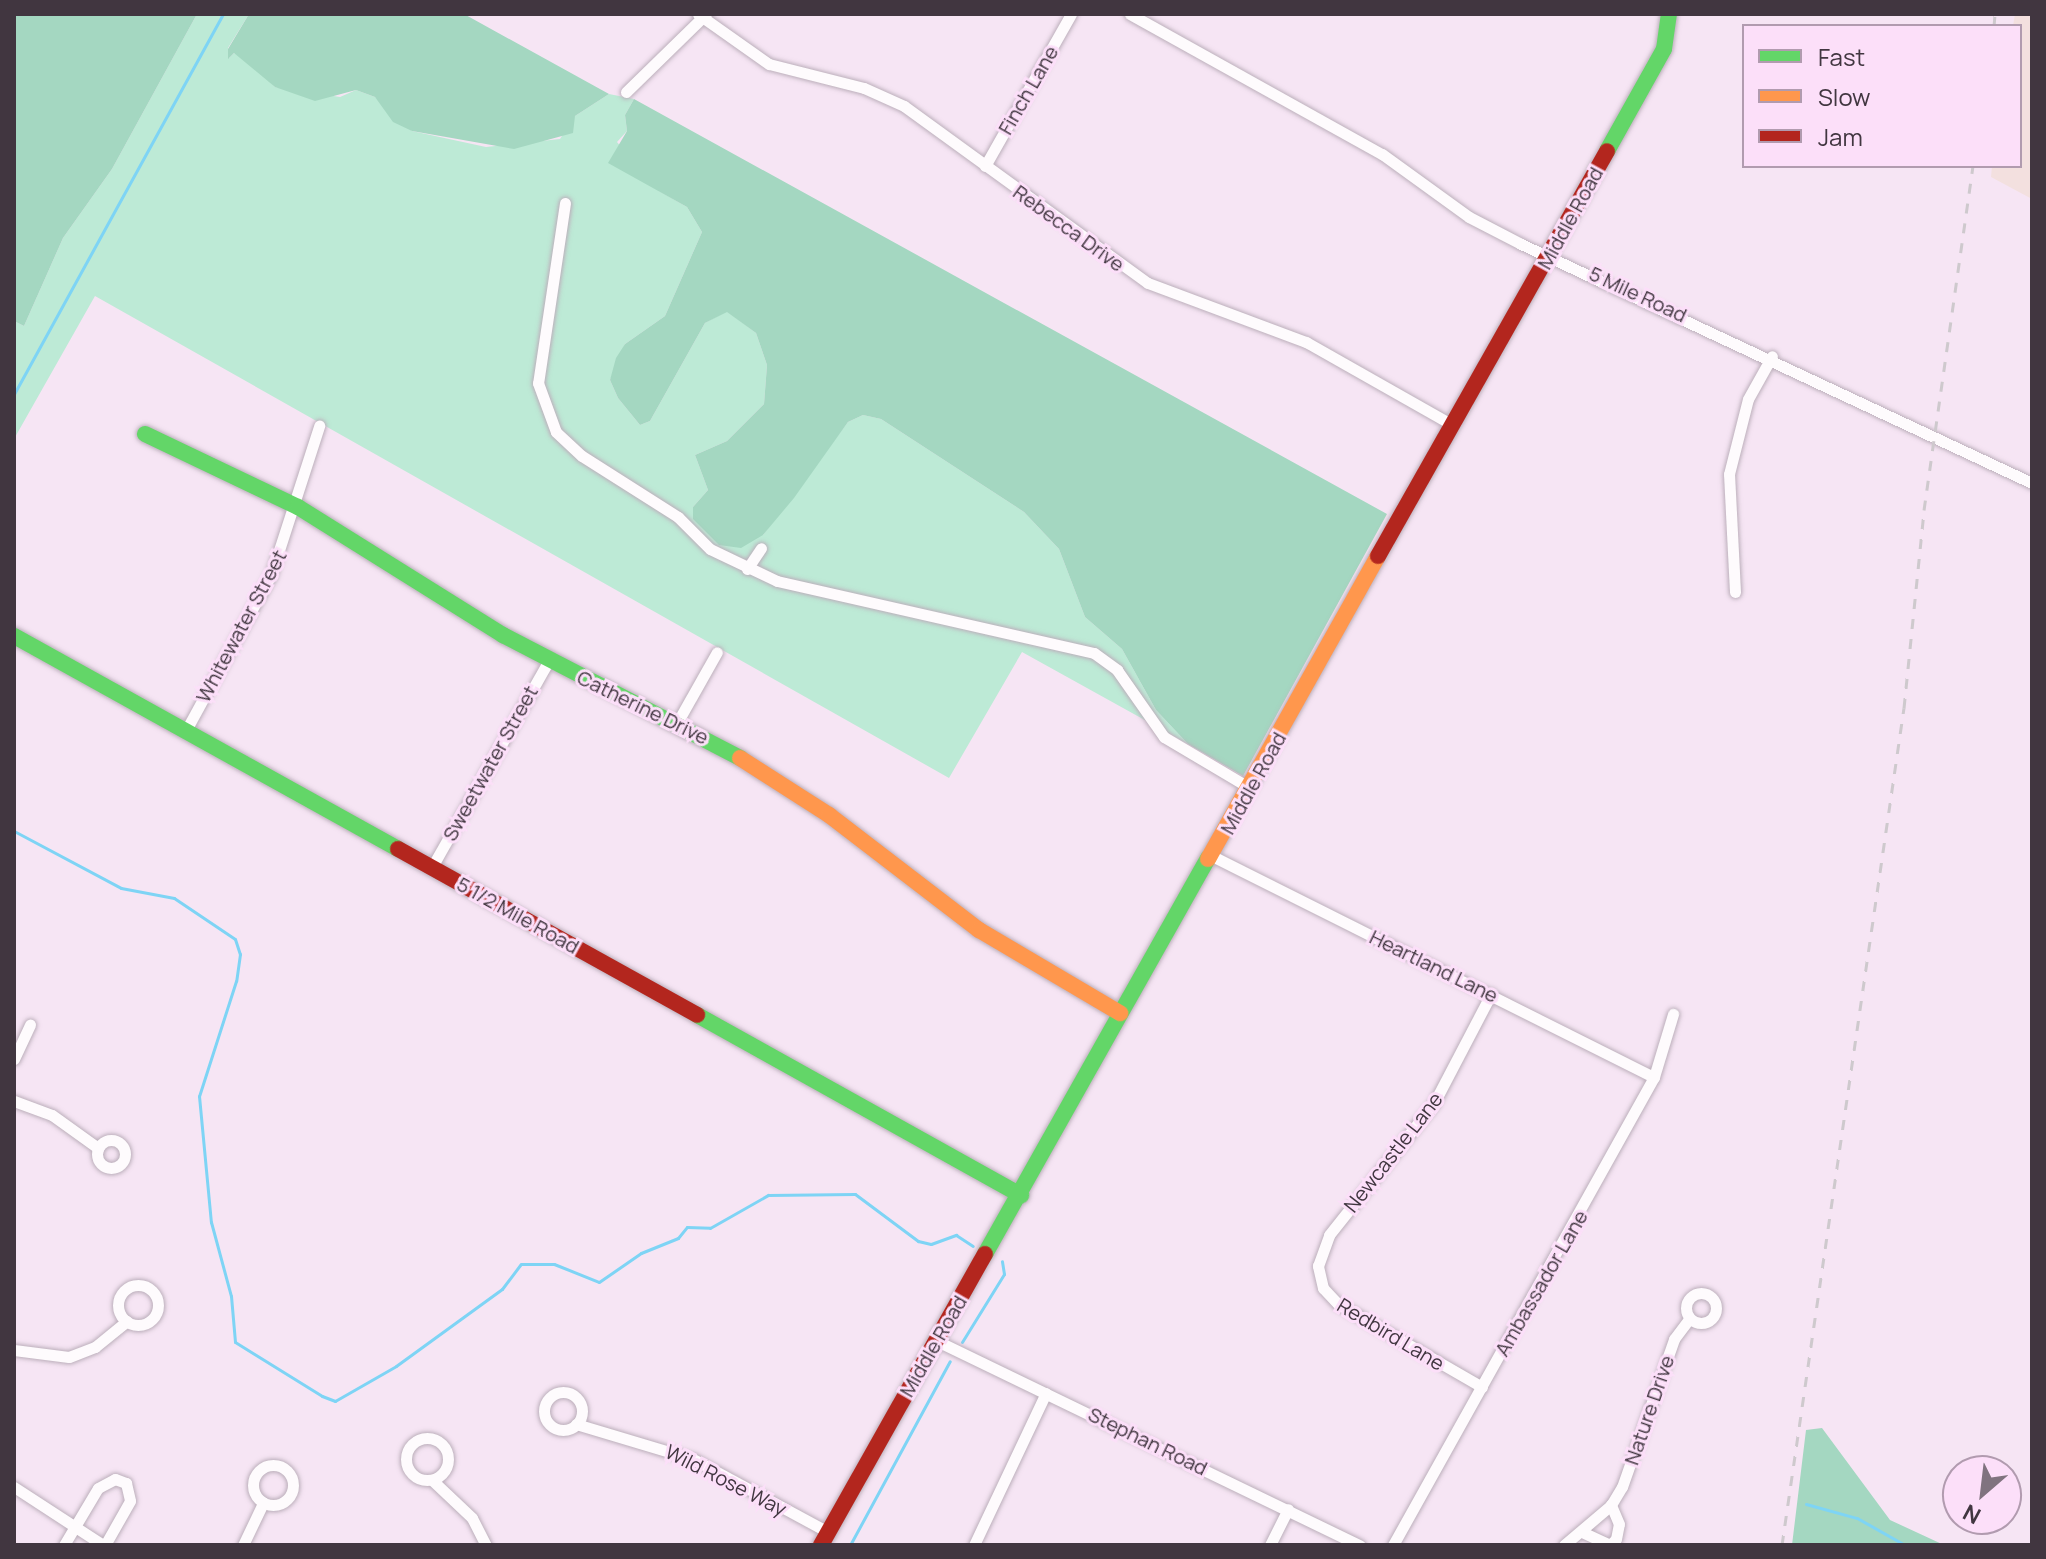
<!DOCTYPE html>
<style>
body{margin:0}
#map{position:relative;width:2046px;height:1559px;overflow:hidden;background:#f6e5f4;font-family:Manrope,sans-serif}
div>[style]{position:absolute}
.commercial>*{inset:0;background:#f3e0df}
.green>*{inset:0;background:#bdead6}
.forest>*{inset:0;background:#a4d7c1}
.stream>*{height:3px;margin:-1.5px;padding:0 1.5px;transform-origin:1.5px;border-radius:1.5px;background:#7ed4f5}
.roads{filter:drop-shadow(0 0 2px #bcafbb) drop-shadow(0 0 2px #bcafbb)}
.street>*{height:11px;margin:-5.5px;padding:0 5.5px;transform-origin:5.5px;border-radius:5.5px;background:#fefbfd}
.street>.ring{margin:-5.5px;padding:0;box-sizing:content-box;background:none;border:11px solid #fefbfd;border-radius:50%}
.fast>*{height:16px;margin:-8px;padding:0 8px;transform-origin:8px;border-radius:8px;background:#63d668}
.slow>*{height:16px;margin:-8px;padding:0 8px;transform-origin:8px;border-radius:8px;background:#ff974d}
.jam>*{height:16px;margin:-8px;padding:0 8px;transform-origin:8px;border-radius:8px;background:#b3261e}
.rail>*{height:3px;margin-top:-1.5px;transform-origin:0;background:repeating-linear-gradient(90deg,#cec9cd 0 10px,transparent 0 20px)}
span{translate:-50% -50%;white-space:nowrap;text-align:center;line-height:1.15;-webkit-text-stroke:6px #fcdff9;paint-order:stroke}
.street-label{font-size:20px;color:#413640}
.frame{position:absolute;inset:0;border:16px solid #413640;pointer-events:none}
.legend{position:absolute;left:1742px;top:24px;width:280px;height:144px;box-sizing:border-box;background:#fcdff9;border:2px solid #b19baf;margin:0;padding:10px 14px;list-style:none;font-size:24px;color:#413640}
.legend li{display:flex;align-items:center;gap:16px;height:40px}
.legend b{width:40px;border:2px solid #b19baf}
.north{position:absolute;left:1942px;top:1455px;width:80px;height:80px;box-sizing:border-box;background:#fcdff9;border:2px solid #b19baf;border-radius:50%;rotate:208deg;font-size:22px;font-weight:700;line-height:32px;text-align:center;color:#413640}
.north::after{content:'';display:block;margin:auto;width:28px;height:36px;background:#80737f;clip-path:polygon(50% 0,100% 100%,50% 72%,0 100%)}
</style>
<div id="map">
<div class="commercial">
<i style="clip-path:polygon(2015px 14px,2032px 14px,2032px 199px,1991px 177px,1992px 166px,2020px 166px,2020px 26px,2013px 26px)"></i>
</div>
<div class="green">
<i style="clip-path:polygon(197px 14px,249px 14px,228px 48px,229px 58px,234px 53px,252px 63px,275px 87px,340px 97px,356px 90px,375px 97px,412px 131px,486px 147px,560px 139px,575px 116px,609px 94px,634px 99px,625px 115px,627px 131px,617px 142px,659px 191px,687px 207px,702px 232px,665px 316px,625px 344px,610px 380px,618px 398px,640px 425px,650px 421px,705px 323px,727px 311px,756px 333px,767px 365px,764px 404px,727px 441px,695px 455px,708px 490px,693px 507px,763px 535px,848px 422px,863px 415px,881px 419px,1024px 512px,1059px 549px,1085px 617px,1122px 649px,1156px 710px,1188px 744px,1022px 652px,949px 778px,95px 296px,14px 439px,14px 321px,24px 326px,63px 238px,112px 169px)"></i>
</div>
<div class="forest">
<i style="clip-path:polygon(14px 14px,197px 14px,112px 169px,63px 238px,24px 326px,14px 321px)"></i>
<i style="clip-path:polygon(249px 14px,464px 14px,609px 94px,575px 116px,573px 133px,514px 149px,412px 131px,393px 122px,375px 97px,356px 90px,315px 101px,275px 87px,234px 53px,228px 59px,228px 49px)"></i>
<i style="clip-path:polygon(634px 99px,1387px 514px,1243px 776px,1188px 744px,1156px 710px,1122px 649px,1085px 617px,1059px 549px,1024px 512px,881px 419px,863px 415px,848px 422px,794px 498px,763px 535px,741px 548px,719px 545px,693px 519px,693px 507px,708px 490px,695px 455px,727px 441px,764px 404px,767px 365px,756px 333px,727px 312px,705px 323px,650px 421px,640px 425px,618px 398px,610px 380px,616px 358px,625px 344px,665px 316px,702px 232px,687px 207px,608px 163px,627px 131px,625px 115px)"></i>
<i style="clip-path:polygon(1822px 1428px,1890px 1520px,1944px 1545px,1792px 1545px,1806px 1430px)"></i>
</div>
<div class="stream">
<i style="left:14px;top:394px;width:434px;rotate:-61.2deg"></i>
<i style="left:14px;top:831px;width:121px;rotate:28deg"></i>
<i style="left:121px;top:888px;width:54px;rotate:10.7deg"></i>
<i style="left:174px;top:898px;width:73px;rotate:33.9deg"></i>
<i style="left:235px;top:939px;width:16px;rotate:72deg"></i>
<i style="left:240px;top:954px;width:27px;rotate:98deg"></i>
<i style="left:236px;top:981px;width:121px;rotate:107.8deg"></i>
<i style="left:199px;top:1096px;width:127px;rotate:84.6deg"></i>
<i style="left:211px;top:1222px;width:77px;rotate:74.9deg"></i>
<i style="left:231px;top:1296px;width:46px;rotate:85deg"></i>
<i style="left:235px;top:1342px;width:102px;rotate:31.8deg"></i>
<i style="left:322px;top:1396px;width:14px;rotate:21deg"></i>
<i style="left:335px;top:1401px;width:70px;rotate:-29.8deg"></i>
<i style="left:396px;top:1366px;width:131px;rotate:-36deg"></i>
<i style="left:502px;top:1289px;width:31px;rotate:-53deg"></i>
<i style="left:521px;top:1264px;width:33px"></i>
<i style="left:554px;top:1264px;width:48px;rotate:21.8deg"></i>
<i style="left:599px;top:1282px;width:51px;rotate:-34.6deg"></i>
<i style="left:641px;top:1253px;width:40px;rotate:-22deg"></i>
<i style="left:678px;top:1238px;width:14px;rotate:-51deg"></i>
<i style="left:687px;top:1227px;width:23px;rotate:2deg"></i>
<i style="left:710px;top:1228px;width:67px;rotate:-29.6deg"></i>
<i style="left:768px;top:1195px;width:87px;rotate:-0.7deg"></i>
<i style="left:855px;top:1194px;width:79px;rotate:36.7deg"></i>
<i style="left:918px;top:1241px;width:13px;rotate:13deg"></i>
<i style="left:931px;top:1244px;width:27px;rotate:-20deg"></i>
<i style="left:956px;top:1235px;width:20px;rotate:33deg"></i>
<i style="left:962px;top:1342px;width:80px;rotate:-58.3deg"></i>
<i style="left:1004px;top:1274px;width:13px;rotate:-99deg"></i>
<i style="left:1806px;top:1504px;width:53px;rotate:15.4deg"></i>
<i style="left:1857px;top:1518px;width:55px;rotate:29.4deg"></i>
<i style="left:850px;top:1545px;width:209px;rotate:-61.5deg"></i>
</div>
<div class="roads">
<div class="street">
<i style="left:698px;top:14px;width:87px;rotate:35.2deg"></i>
<i style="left:769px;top:64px;width:98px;rotate:14.2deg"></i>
<i style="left:864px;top:88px;width:44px;rotate:24.2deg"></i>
<i style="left:904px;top:106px;width:301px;rotate:36deg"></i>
<i style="left:1148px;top:283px;width:169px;rotate:20.5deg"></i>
<i style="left:1306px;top:342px;width:169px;rotate:29.5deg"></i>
<i style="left:1130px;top:14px;width:288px;rotate:29.1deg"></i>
<i style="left:1382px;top:154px;width:107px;rotate:35.9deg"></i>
<i style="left:1469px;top:217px;width:59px;rotate:27.4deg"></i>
<i style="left:1521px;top:244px;width:564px;rotate:25.07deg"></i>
<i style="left:626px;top:92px;width:112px;rotate:-44.3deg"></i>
<i style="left:985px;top:166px;width:175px;rotate:-60.5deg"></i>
<i style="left:565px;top:203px;width:182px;rotate:98.5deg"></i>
<i style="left:538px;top:383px;width:52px;rotate:69.8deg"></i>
<i style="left:556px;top:432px;width:35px;rotate:43deg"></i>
<i style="left:582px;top:456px;width:114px;rotate:32.4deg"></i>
<i style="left:678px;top:517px;width:45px;rotate:45deg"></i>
<i style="left:710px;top:549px;width:74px;rotate:25.5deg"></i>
<i style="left:777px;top:581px;width:325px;rotate:12.8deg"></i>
<i style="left:1094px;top:653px;width:29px;rotate:36deg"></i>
<i style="left:1117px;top:670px;width:82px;rotate:55deg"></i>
<i style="left:1164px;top:737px;width:100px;rotate:30.7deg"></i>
<i style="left:747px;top:569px;width:25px;rotate:-56deg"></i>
<i style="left:1735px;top:592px;width:118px;rotate:-92.9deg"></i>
<i style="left:1729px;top:474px;width:77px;rotate:-75.8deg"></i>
<i style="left:1748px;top:399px;width:49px;rotate:-60.8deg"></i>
<i style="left:677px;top:723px;width:81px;rotate:-60.6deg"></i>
<i style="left:185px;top:732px;width:179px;rotate:-61.3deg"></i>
<i style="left:271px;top:575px;width:157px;rotate:-72.1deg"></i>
<i style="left:1212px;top:856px;width:494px;rotate:26.6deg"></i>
<i style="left:432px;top:867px;width:238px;rotate:-60.5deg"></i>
<i style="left:14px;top:1059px;width:38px;rotate:-65deg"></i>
<i style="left:14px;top:1101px;width:40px;rotate:20.2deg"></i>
<i style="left:52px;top:1115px;width:57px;rotate:35.7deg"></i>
<i class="ring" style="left:97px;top:1140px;width:17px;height:17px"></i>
<i class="ring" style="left:118px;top:1285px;width:29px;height:29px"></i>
<i class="ring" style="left:1686px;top:1293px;width:19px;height:19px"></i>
<i style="left:935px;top:1340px;width:472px;rotate:25.8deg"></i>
<i style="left:14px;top:1350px;width:55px;rotate:7.3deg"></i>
<i style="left:69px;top:1357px;width:28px;rotate:-21deg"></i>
<i style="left:95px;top:1347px;width:41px;rotate:-39.1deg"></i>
<i style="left:1482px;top:1387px;width:166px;rotate:-150deg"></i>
<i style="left:1338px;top:1304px;width:22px;rotate:-133deg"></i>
<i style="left:1323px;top:1288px;width:23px;rotate:-103deg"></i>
<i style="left:1318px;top:1266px;width:33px;rotate:-70deg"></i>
<i style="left:1329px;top:1235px;width:169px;rotate:-51.5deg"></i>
<i style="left:1434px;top:1103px;width:123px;rotate:-62.4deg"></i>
<i class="ring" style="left:544px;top:1392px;width:27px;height:27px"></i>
<i style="left:576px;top:1424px;width:122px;rotate:16.7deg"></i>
<i style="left:693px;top:1459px;width:153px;rotate:28.4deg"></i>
<i class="ring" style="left:406px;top:1438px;width:31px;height:31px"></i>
<i class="ring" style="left:253px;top:1465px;width:29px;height:29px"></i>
<i style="left:432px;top:1480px;width:55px;rotate:43.5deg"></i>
<i style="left:472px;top:1518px;width:30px;rotate:63deg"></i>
<i style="left:14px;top:1487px;width:106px;rotate:33.1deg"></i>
<i style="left:1582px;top:1532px;width:31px;rotate:25deg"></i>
<i style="left:1610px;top:1545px;width:8px;rotate:-45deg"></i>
<i style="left:1616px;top:1539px;width:15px;rotate:-79deg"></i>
<i style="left:1619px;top:1524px;width:21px;rotate:-113deg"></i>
<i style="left:64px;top:1545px;width:66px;rotate:-59.2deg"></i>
<i style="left:98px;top:1488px;width:19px;rotate:-28deg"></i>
<i style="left:115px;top:1479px;width:12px;rotate:20deg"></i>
<i style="left:126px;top:1483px;width:18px;rotate:77deg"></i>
<i style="left:130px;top:1501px;width:51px;rotate:119.6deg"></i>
<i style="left:243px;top:1545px;width:47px;rotate:-64.5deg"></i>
<i style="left:974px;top:1545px;width:168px;rotate:-64.7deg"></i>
<i style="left:1270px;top:1545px;width:40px;rotate:-63.4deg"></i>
<i style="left:1393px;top:1545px;width:536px;rotate:-60.85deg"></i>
<i style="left:1654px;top:1077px;width:66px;rotate:-73.2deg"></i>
<i style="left:1564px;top:1545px;width:62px;rotate:-40.4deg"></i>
<i style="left:1611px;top:1505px;width:21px;rotate:-59deg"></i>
<i style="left:1622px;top:1487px;width:157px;rotate:-70.6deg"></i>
<i style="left:1674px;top:1339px;width:26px;rotate:-53deg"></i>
</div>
<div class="fast">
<i style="left:1607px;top:151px;width:117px;rotate:-60.8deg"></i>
<i style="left:1664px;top:49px;width:35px;rotate:-82deg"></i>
<i style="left:145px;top:434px;width:170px;rotate:25.5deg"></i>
<i style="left:298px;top:507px;width:242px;rotate:32deg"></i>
<i style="left:503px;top:635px;width:267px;rotate:27.4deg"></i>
<i style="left:14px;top:636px;width:439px;rotate:29deg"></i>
<i style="left:697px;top:1015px;width:371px;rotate:29.1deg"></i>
<i style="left:985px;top:1254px;width:454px;rotate:-60.6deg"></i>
</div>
<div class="slow">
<i style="left:740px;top:758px;width:106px;rotate:32.6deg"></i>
<i style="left:829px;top:815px;width:189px;rotate:37.5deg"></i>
<i style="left:979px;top:930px;width:164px;rotate:30.5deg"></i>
<i style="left:1208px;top:859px;width:347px;rotate:-60.7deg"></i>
</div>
<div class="jam">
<i style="left:1378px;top:556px;width:465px;rotate:-60.5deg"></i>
<i style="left:398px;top:849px;width:342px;rotate:29deg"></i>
<i style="left:821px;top:1545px;width:334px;rotate:-60.6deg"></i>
</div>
</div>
<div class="rail">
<i style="left:1994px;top:26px;width:12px;rotate:-85deg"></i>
<i style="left:1782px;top:1545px;width:846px;rotate:-81.71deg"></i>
<i style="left:1904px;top:708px;width:199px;rotate:-84.2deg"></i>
<i style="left:1924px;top:510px;width:347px;rotate:-81.9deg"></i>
</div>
<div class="street-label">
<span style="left:1028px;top:90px;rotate:-60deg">Finch Lane</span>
<span style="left:1570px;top:218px;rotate:-61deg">Middle Road</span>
<span style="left:1069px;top:228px;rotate:36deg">Rebecca Drive</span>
<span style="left:1638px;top:294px;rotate:25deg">5 Mile Road</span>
<span style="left:241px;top:626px;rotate:-62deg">Whitewater Street</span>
<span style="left:643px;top:707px;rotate:26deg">Catherine Drive</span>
<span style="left:490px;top:763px;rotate:-61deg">Sweetwater Street</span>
<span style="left:1253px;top:783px;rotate:-61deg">Middle Road</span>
<span style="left:518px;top:915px;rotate:29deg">5 1/2 Mile Road</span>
<span style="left:1434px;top:966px;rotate:26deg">Heartland Lane</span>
<span style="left:1393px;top:1152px;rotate:-52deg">Newcastle Lane</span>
<span style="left:1541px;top:1283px;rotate:-60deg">Ambassador Lane</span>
<span style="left:1391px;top:1334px;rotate:31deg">Redbird Lane</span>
<span style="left:933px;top:1346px;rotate:-60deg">Middle Road</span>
<span style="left:1649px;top:1410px;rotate:-71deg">Nature Drive</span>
<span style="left:1148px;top:1441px;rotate:26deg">Stephan Road</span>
<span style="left:726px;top:1480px;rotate:27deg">Wild Rose Way</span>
</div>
<div class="frame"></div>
<ul class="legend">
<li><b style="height:10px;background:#63d668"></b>Fast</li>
<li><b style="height:10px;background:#ff974d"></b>Slow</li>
<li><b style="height:10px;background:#b3261e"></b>Jam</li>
</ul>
<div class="north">N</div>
</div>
